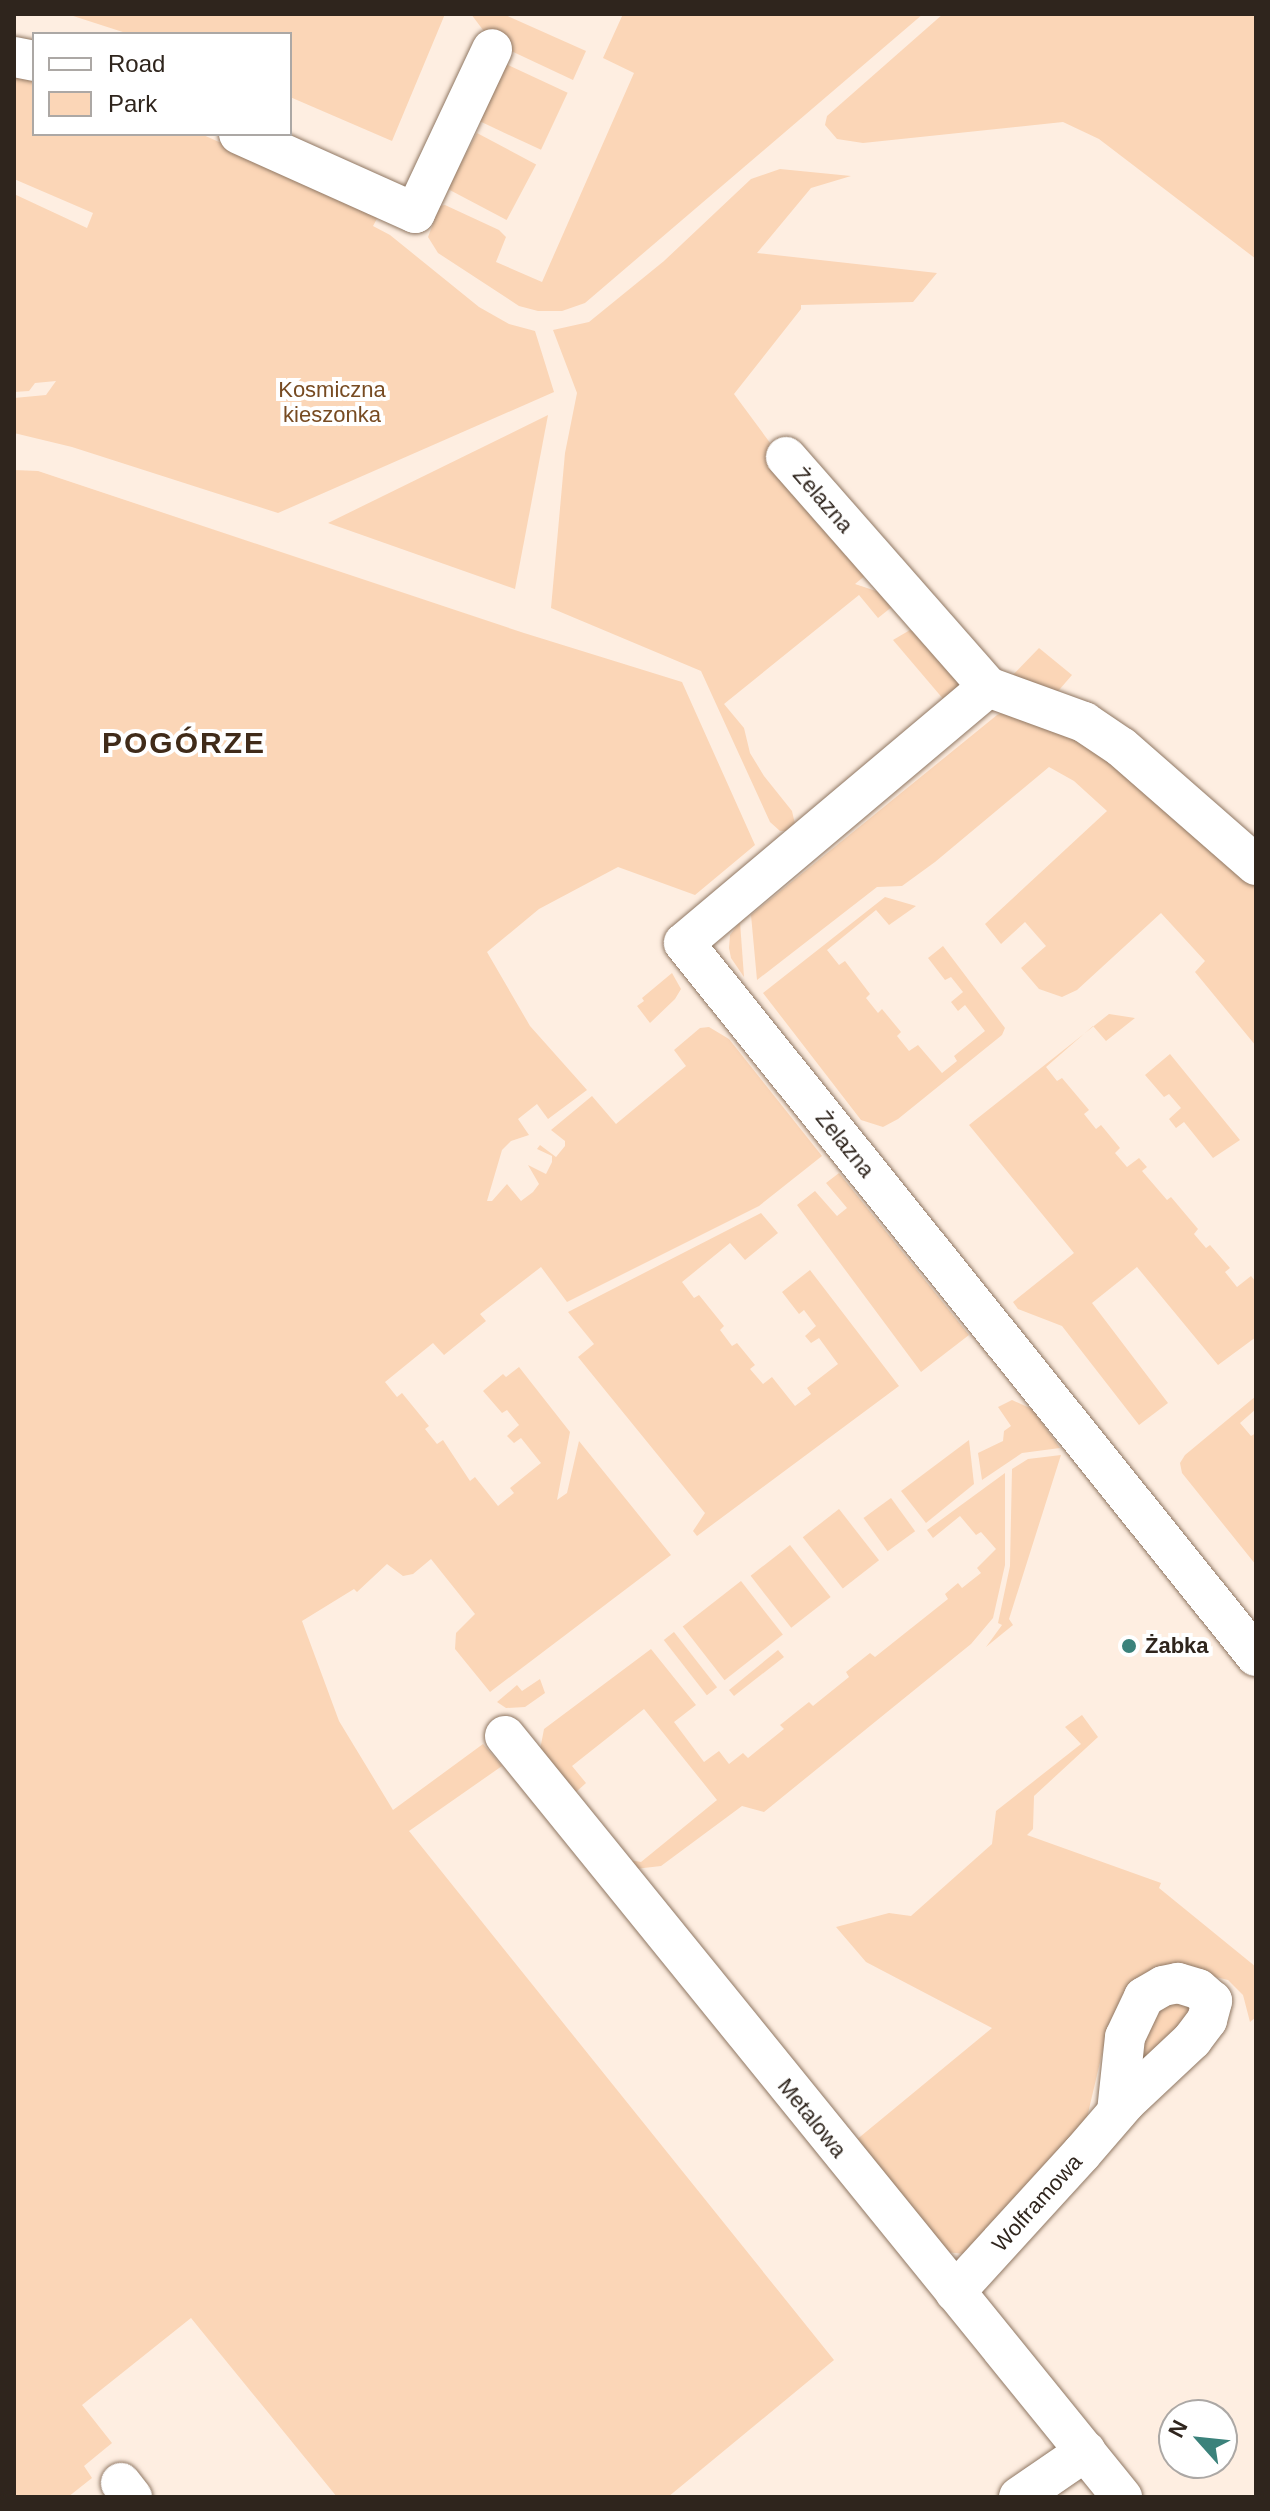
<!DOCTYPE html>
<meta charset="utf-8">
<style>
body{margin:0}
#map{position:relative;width:1270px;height:2511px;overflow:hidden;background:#feeee1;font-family:Helvetica,sans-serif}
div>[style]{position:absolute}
.green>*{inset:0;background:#fbd6b7;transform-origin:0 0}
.roads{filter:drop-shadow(0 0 2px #8f7763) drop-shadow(0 0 2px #8f7763)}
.minor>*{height:40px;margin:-20px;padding:0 20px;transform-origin:20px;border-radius:20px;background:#fff}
.dots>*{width:22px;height:22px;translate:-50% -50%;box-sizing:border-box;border:4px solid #fff;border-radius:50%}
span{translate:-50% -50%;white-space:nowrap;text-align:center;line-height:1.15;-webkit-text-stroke:8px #fff;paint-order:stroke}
.park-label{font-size:22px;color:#774b22}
.street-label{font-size:22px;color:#2f251d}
.poi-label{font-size:22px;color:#2f251d;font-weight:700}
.left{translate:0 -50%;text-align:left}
.district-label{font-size:30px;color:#402b19;font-weight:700;letter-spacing:2px}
.frame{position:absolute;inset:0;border:16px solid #2f251d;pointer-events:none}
.legend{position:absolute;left:32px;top:32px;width:260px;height:104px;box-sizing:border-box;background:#fff;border:2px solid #aca8a5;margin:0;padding:10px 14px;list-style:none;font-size:24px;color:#2f251d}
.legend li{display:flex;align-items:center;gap:16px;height:40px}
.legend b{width:40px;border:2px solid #aca8a5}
.north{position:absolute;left:1158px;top:2399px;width:80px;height:80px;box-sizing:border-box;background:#fff;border:2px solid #aca8a5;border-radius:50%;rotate:297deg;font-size:22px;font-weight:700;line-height:32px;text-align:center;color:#2f251d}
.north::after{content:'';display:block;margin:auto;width:28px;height:36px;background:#3b827b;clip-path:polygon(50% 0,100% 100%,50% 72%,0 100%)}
</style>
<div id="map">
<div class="green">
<i style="clip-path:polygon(67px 14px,445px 14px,392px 141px,290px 97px,290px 34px,129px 34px)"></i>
<i style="clip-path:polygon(471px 14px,503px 14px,586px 51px,573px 80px,492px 42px)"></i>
<i style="clip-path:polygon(623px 14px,923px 14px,585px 303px,562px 311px,538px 311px,519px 306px,438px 253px,428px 237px,440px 206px,445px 205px,499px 230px,506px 237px,496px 262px,542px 282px,634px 73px,603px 58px)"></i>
<i style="clip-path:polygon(943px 14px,1256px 14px,1256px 259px,1099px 139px,1063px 122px,863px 143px,837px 139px,825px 125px,827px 116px)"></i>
<i style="left:506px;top:64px;width:68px;height:63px;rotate:25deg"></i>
<i style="clip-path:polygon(14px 75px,34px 80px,34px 134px,201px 134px,380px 213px,373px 226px,390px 235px,479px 307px,509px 324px,535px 331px,554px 392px,278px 513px,72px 447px,14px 433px,14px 398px,46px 395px,56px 381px,35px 383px,29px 391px,14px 392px,14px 194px,87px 228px,93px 213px,14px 179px)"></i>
<i style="left:477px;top:133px;width:67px;height:63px;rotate:28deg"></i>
<i style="clip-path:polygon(780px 169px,851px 176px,811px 188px,757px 253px,937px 273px,913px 302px,801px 305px,801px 309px,734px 394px,867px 574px,855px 584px,888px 595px,898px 602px,878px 618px,859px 595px,724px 704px,744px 728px,750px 753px,764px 776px,792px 811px,795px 824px,790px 831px,780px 831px,770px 822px,701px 671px,551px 608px,565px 453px,577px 393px,553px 330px,589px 322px,664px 261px,751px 179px)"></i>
<i style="clip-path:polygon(548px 415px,515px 589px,328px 523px)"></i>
<i style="clip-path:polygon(14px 470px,38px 471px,524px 633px,682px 682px,755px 845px,695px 895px,618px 867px,539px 909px,487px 952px,530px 1026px,587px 1090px,548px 1119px,537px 1104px,518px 1119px,529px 1135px,511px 1141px,502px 1150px,487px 1201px,492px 1201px,507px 1184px,521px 1201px,533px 1192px,539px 1184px,528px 1165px,546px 1174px,552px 1162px,552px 1156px,537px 1149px,540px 1145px,556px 1157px,565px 1146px,565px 1141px,551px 1130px,592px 1096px,616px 1124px,686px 1066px,674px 1050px,700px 1028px,709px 1027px,729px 1039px,822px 1156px,759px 1206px,567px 1302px,541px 1267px,480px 1314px,486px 1321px,444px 1355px,433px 1343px,385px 1382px,397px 1397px,402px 1393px,429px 1426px,425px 1429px,437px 1444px,443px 1440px,470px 1481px,475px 1477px,498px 1506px,514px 1493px,510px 1488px,541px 1463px,521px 1438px,514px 1443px,507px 1436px,519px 1425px,507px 1410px,502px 1413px,483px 1391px,503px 1374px,506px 1377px,519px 1367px,570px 1432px,557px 1500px,567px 1493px,579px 1441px,671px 1555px,490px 1692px,455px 1649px,456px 1633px,475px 1614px,431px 1559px,413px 1574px,403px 1576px,387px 1564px,357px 1592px,354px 1589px,302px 1621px,339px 1721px,393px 1810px,483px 1744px,502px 1766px,409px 1831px,834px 2360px,668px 2497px,337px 2497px,191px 2318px,82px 2405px,112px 2443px,84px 2466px,92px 2478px,68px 2497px,14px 2497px)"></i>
<i style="clip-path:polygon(910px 630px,922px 633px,962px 687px,950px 707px,893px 640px)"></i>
<i style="clip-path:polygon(1039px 648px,1072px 675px,1053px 697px,1009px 679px)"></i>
<i style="clip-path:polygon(1009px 710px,1067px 723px,1256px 883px,1256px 1046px,1195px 972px,1205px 961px,1161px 913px,1077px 990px,1062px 997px,1039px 989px,1021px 968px,1046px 946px,1025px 922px,1001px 944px,985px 924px,1107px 811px,1074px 781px,1049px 767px,935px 862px,902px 886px,877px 887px,757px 980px,751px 915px,997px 715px)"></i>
<i style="clip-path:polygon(885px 897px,916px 906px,889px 925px,876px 910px,827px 950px,839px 965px,845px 961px,870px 994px,866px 998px,878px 1013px,882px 1009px,901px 1032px,897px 1036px,909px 1051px,918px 1045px,942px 1073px,957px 1061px,954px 1056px,985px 1031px,965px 1005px,958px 1011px,951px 1002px,963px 992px,951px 977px,945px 980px,928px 958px,943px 946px,1005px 1028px,1002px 1035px,898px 1119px,883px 1127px,861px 1120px,763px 993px)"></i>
<i style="clip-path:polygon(740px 922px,744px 977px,731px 958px,729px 948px,730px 935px)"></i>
<i style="clip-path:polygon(672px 973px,681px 989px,675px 999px,650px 1023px,637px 1006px,644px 1001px,642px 998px)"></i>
<i style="clip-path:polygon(1109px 1014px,1135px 1018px,1106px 1041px,1093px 1026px,1046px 1067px,1057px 1081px,1062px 1078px,1089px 1110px,1084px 1114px,1096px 1129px,1101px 1125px,1120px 1148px,1115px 1153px,1127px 1167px,1139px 1158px,1147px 1167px,1142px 1171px,1167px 1200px,1171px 1197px,1198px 1229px,1194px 1234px,1206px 1248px,1210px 1245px,1230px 1268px,1225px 1272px,1237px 1287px,1251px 1276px,1256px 1282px,1256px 1337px,1218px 1365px,1137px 1267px,1092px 1303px,1168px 1403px,1139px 1425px,1062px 1326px,1018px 1309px,1013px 1302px,1074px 1253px,969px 1125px)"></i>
<i style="clip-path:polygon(1170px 1054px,1240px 1140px,1213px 1158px,1184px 1122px,1176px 1128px,1169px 1119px,1181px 1108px,1169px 1094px,1164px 1097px,1145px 1075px)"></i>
<i style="clip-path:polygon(839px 1173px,969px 1335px,921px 1372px,797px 1205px,815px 1191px,837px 1216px,847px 1208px,826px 1183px)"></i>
<i style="clip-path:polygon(761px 1213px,778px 1233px,745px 1260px,730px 1243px,682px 1282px,694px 1298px,699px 1295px,724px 1326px,720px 1330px,732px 1346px,737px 1343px,755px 1365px,750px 1369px,763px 1384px,772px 1377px,795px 1406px,811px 1394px,807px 1388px,838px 1364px,819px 1338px,811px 1343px,805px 1336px,816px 1326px,804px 1310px,799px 1314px,782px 1292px,810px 1270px,899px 1386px,697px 1536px,693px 1531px,705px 1513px,578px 1357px,594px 1344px,568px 1312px)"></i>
<i style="clip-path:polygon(1256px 1396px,1256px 1409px,1240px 1423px,1251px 1436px,1256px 1433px,1256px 1565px,1182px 1473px,1180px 1463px,1185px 1455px)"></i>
<i style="clip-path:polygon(1012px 1400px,1032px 1409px,1060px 1448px,1022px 1453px,982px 1480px,978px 1453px,1003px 1441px,1004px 1431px,1011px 1426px,998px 1407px)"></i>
<i style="clip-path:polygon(969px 1440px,974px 1484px,926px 1523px,901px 1491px)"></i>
<i style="clip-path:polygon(1061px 1455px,1009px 1619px,1013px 1625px,986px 1647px,1002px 1625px,998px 1623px,1010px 1566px,1012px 1469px,1028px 1459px)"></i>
<i style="clip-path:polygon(evenodd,1005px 1473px,1005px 1565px,993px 1618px,971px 1644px,764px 1812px,742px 1806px,661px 1866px,635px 1869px,540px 1750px,544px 1729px,651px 1649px,696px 1705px,674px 1722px,704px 1762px,719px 1751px,729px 1764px,743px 1753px,748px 1758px,784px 1729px,780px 1725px,809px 1702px,813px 1706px,849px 1677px,846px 1672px,870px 1653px,875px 1657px,948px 1599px,945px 1594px,958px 1583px,962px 1588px,981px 1573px,977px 1568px,996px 1549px,981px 1532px,976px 1535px,960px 1516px,933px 1538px,927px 1530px,1005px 1473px,644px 1709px,717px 1800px,641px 1862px,629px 1860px,575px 1793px,586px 1783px,572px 1766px,644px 1709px)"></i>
<i style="left:891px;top:1498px;width:41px;height:34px;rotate:54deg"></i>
<i style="left:839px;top:1509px;width:65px;height:46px;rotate:52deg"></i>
<i style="left:790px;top:1545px;width:66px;height:50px;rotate:52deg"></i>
<i style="left:741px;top:1581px;width:68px;height:74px;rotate:52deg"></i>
<i style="left:674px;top:1632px;width:70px;height:13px;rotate:52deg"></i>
<i style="clip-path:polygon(778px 1650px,784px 1657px,734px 1696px,729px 1690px)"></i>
<i style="clip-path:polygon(540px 1679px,545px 1693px,525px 1707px,506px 1708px,497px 1702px,517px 1685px,522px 1691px)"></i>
<i style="clip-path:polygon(1082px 1715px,1098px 1737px,1034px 1796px,1033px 1829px,1027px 1835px,1161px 1883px,1159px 1888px,1256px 1967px,1256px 2017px,1250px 2022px,1243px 1995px,1228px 1980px,1183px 1969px,1105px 2041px,1085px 2126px,965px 2254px,945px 2252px,855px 2141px,992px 2028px,866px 1962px,836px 1927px,889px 1913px,911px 1916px,992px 1844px,996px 1811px,1081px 1744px,1065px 1727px)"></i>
<i style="clip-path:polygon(1173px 1993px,1190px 2000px,1188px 2030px,1130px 2079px,1135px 2033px)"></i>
</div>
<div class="roads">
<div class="minor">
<i style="left:14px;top:57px;width:20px;rotate:11deg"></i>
<i style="left:239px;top:134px;width:193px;rotate:24.2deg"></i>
<i style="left:415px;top:213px;width:181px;rotate:-64.8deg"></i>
<i style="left:786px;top:457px;width:306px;rotate:48.7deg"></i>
<i style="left:1256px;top:865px;width:179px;rotate:-138.8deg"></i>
<i style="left:1121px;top:747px;width:45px;rotate:-146deg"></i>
<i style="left:1084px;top:722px;width:102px;rotate:-160deg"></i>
<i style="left:988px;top:687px;width:397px;rotate:139.9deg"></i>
<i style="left:684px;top:943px;width:914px;rotate:51.26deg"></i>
<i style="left:505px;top:1736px;width:980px;rotate:50.97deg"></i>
<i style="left:955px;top:2292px;width:188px;rotate:-47.6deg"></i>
<i style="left:1082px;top:2153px;width:67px;rotate:-49.2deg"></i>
<i style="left:1126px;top:2102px;width:91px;rotate:-43.2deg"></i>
<i style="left:1192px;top:2040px;width:25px;rotate:-53deg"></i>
<i style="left:1207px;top:2020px;width:20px;rotate:-75deg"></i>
<i style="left:1212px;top:2001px;width:18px;rotate:-139deg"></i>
<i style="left:1198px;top:1989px;width:21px;rotate:-163deg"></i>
<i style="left:1178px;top:1983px;width:15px;rotate:169deg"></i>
<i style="left:1163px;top:1986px;width:22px;rotate:150deg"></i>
<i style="left:1144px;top:1997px;width:44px;rotate:115.4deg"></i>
<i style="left:1125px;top:2037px;width:75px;rotate:96.1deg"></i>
<i style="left:121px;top:2483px;width:18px;rotate:52deg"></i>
<i style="left:1019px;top:2497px;width:81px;rotate:-34.5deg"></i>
</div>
</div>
<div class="dots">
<i style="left:1129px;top:1646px;background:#3b827b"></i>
</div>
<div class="park-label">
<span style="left:332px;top:402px">Kosmiczna<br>kieszonka</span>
</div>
<div class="street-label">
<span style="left:823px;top:500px;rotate:49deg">Żelazna</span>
<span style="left:845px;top:1144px;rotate:51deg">Żelazna</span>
<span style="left:812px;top:2118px;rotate:51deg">Metalowa</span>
<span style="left:1037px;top:2203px;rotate:-48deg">Wolframowa</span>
</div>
<div class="poi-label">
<span class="left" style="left:1145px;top:1646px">Żabka</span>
</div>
<div class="district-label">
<span style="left:184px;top:743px">POGÓRZE</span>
</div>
<div class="frame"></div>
<ul class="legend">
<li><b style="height:10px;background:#fff"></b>Road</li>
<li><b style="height:22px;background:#fbd6b7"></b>Park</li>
</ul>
<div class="north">N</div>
</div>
